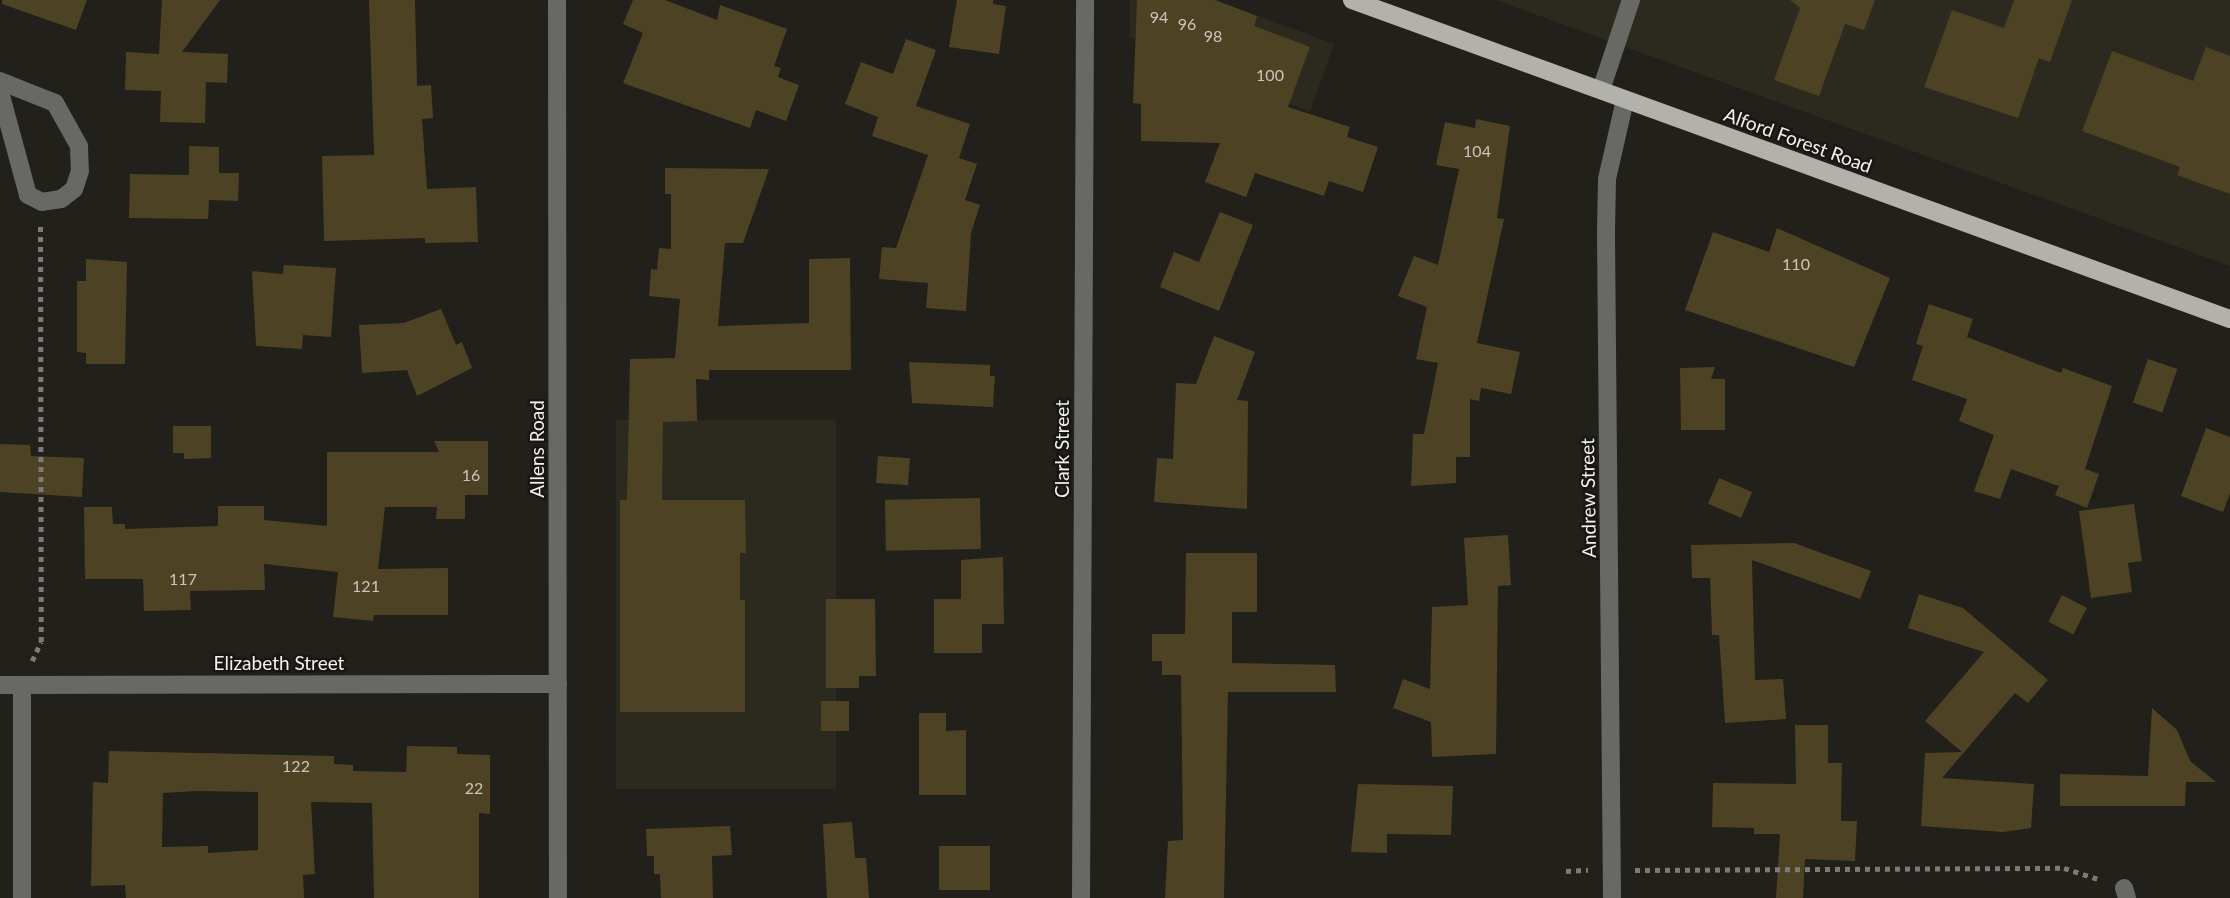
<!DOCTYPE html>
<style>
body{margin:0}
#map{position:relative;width:2230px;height:898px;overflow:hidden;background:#21201b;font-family:Lato,sans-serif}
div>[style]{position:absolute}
.built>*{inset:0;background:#2c291f;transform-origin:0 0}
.building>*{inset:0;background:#4d4324;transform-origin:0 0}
.path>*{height:4.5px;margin-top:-2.25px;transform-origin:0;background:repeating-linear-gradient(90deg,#7c7b77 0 5px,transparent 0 10px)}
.service>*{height:18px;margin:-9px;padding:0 9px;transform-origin:9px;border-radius:9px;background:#686865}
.minor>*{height:18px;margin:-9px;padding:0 9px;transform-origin:9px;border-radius:9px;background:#686865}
.primary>*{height:18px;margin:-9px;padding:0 9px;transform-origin:9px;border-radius:9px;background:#b2b1ac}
span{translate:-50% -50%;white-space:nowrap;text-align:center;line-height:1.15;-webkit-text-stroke:5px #181712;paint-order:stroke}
.number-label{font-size:16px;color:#cac6bc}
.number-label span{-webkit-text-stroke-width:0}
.street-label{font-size:19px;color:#f3f2ef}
</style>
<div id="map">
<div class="built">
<i style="clip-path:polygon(1130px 0,1215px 0,1334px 44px,1310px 112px,1130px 37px)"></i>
<i style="clip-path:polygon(1496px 0,2230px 0,2230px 266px)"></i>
<i style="left:616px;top:420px;width:220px;height:369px"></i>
</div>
<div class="building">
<i style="clip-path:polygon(2px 0,87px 0,76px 30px,2px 4px)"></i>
<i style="clip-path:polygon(162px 0,220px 0,182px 52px,228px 54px,227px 83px,206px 82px,205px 123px,160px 122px,161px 91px,125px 90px,126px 52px,159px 54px)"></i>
<i style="clip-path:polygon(369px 0,415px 0,417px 86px,431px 85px,433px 118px,422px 119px,427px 189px,476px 187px,478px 242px,425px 243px,425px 238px,324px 241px,322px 156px,374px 155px)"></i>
<i style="clip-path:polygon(633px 0,665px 0,717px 20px,720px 5px,787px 29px,774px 66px,781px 68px,778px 77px,799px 85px,786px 121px,756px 110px,750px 128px,623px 83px,643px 33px,623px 24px)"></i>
<i style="clip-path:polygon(957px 0,993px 0,993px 4px,1006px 6px,999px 54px,949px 47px)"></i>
<i style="clip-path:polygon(1137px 0,1215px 0,1257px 16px,1254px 26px,1310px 47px,1288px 107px,1350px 127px,1347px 137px,1378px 147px,1363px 192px,1329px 181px,1324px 196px,1255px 173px,1246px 197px,1205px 182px,1220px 143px,1141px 141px,1141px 104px,1133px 103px)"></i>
<i style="clip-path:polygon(1790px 0,1875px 0,1864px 30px,1845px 24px,1819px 96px,1774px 80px,1800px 8px)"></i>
<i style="clip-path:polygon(2014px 0,2072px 0,2050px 62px,2039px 58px,2018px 118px,1924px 87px,1952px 10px,2004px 28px)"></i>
<i style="clip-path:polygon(906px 39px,936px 50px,916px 106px,970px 124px,959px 158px,977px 164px,965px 200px,980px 205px,971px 233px,966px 311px,926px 308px,928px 283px,879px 279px,882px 247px,896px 248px,928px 155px,872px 136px,878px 117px,845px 104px,861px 62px,893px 74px)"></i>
<i style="clip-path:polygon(2206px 47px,2230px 56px,2230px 194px,2177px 175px,2180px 167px,2082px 131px,2112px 51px,2193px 81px)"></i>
<i style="clip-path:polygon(1476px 119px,1510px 126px,1497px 218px,1504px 219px,1477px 343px,1520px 352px,1511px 394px,1481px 388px,1479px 401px,1470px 399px,1470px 457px,1456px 457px,1456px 483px,1411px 486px,1413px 434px,1424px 434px,1438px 363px,1416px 359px,1427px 307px,1398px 296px,1414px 256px,1438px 265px,1459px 169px,1436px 165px,1445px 122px,1475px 128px)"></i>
<i style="clip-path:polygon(189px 146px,219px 147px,219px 173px,239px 173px,238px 201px,209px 200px,208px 219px,129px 218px,130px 174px,189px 175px)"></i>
<i style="clip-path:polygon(665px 168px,769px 169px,743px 243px,725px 243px,718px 326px,809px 323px,809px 259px,850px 258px,851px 370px,709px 370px,709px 380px,696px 379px,697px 421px,663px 422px,662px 500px,745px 500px,746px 553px,740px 553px,740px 600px,745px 600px,745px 712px,620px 712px,620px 500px,627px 500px,630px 359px,675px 358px,680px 299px,649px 296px,651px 269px,657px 270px,659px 248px,671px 249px,671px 194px,665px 194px)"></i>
<i style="clip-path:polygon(1220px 212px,1253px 225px,1219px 311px,1160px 287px,1174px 252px,1199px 262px)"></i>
<i style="clip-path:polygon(1777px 228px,1890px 278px,1854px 367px,1685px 310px,1713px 232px,1769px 252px)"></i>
<i style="clip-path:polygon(86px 259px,127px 262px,125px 364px,86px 364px,86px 353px,77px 352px,77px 281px,86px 281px)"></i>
<i style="clip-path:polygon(284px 265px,336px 268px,331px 337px,303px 335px,302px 349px,256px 346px,252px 271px,283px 274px)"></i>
<i style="clip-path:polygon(1929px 304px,1973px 319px,1967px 337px,2061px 373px,2063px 368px,2112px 386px,2085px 469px,2099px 474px,2087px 508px,2055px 495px,2059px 486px,2011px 469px,2000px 499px,1974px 491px,1994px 435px,1959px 421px,1967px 399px,1912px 380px,1923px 346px,1916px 344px)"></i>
<i style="clip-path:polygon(441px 309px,456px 345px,462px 342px,472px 368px,417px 396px,407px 370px,362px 373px,359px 325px,404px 323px)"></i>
<i style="clip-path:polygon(1214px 336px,1255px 352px,1237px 400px,1248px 401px,1247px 509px,1154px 502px,1157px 458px,1173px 459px,1176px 383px,1196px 384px)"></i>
<i style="left:2148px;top:359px;width:31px;height:46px;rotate:19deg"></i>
<i style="clip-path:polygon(909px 362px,990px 365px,990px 376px,995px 376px,993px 407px,912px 403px)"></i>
<i style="clip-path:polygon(1715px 367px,1711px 379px,1725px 379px,1725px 430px,1681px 430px,1680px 368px)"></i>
<i style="clip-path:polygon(173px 426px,211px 426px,211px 458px,184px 459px,184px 453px,173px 453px)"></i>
<i style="clip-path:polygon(2206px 428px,2230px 437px,2230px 493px,2223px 512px,2181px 496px)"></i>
<i style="clip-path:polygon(434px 441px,488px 441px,488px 495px,465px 495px,465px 519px,436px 519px,437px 507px,385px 507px,378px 569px,448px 568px,448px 615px,374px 615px,373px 621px,333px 617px,338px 572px,264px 564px,265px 590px,190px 591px,191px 610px,144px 611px,143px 579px,85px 579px,84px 507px,112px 507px,113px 524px,125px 524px,125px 529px,218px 526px,218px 506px,264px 506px,264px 520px,327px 526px,327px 452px,439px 452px)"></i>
<i style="clip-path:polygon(0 444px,30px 445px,31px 456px,84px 458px,82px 497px,0 492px)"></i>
<i style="left:878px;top:456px;width:32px;height:27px;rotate:4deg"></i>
<i style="left:1719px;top:478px;width:36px;height:28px;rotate:23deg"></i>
<i style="left:980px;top:498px;width:51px;height:95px;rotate:89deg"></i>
<i style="clip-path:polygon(2134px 504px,2142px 561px,2128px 563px,2132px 592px,2091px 598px,2079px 511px)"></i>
<i style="clip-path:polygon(1508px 535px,1511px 585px,1498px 586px,1496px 754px,1432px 757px,1431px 722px,1393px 708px,1403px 679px,1430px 689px,1432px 607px,1468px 605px,1464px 538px)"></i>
<i style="clip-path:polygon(1794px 543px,1871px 571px,1860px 599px,1752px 560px,1755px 680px,1783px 679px,1786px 719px,1725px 723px,1719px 635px,1712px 635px,1710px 578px,1692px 578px,1691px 545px)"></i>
<i style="clip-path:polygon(1186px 553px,1257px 553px,1257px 612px,1232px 612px,1232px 663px,1335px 665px,1336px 692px,1228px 692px,1224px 898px,1165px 898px,1168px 841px,1183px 840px,1181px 675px,1162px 675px,1162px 661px,1152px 661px,1152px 634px,1185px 634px)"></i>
<i style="clip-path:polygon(1003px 557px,1004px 624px,982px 624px,982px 653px,934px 653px,934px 599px,961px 599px,961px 560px)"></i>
<i style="clip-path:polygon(1919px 594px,1963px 608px,2048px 680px,2028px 703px,2015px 693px,1942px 778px,2034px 784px,2031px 828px,2003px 832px,1921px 826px,1925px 753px,1962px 752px,1925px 721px,1984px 652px,1908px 628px)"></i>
<i style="left:2062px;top:595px;width:28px;height:30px;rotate:27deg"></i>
<i style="clip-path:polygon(826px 599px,875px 599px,876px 676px,859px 676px,859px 688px,826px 688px)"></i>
<i style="left:849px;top:701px;width:30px;height:28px;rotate:90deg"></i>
<i style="clip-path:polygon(2152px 708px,2177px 730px,2190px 761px,2216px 782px,2186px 782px,2185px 806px,2060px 806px,2060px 774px,2148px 776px)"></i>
<i style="clip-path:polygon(919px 713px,946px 713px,946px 731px,966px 730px,966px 795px,919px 795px)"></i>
<i style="clip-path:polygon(1795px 725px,1828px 725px,1828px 763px,1842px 763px,1841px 821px,1857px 821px,1855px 861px,1805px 859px,1803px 898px,1776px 898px,1780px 834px,1754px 834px,1754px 828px,1712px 827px,1713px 783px,1796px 784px)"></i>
<i style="clip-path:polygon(evenodd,407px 746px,457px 747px,457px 754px,490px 755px,490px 814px,479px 813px,479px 898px,374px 898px,372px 803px,311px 802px,315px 874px,303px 875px,304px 898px,126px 898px,125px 885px,91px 886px,93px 782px,108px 783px,109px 751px,334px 756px,334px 764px,353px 765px,353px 771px,406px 772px,407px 746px,197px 791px,258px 792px,258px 850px,208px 853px,208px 846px,162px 847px,163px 793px,197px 791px)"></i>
<i style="clip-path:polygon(1358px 784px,1453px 786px,1451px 835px,1387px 834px,1387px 853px,1351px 852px)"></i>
<i style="clip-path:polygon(852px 822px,855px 858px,866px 858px,869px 898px,827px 898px,823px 824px)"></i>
<i style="clip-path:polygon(730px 826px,732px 855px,712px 856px,713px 898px,661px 898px,660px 874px,654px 874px,654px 856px,647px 856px,646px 829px)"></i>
<i style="left:939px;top:846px;width:51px;height:44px"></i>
</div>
<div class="path">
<i style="left:32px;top:661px;width:21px;rotate:-65deg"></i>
<i style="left:41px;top:642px;width:418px;rotate:-90.1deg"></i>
<i style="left:1635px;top:870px;width:429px;rotate:-0.3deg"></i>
<i style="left:2064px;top:868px;width:38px;rotate:18deg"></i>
<i style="left:1566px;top:871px;width:22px;rotate:-3deg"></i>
</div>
<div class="service">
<i style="left:1601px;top:90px;width:95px;rotate:-71.6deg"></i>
</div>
<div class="minor">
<i style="left:557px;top:0;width:898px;rotate:89.94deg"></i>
<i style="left:0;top:81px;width:59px;rotate:21.8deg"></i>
<i style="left:55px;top:103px;width:49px;rotate:60.8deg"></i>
<i style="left:79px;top:146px;width:25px;rotate:88deg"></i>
<i style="left:80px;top:171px;width:19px;rotate:108deg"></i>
<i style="left:74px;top:189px;width:16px;rotate:142deg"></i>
<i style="left:61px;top:199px;width:19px;rotate:171deg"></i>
<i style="left:42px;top:202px;width:16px;rotate:-153deg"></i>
<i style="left:28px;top:195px;width:107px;rotate:-105.2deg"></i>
<i style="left:0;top:685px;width:558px;rotate:-0.1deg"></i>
<i style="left:2124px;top:888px;width:10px;rotate:73deg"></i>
<i style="left:22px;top:898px;width:213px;rotate:-90deg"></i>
<i style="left:1081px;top:898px;width:898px;rotate:-89.74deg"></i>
<i style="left:1612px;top:898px;width:666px;rotate:-90.52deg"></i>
<i style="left:1606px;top:232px;width:53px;rotate:-88.9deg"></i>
<i style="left:1607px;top:179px;width:81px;rotate:-77.2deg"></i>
</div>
<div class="primary">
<i style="left:1352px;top:0;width:934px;rotate:19.97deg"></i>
</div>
<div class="number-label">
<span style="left:1159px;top:17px">94</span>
<span style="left:1187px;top:24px">96</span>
<span style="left:1213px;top:36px">98</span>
<span style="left:1270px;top:75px">100</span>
<span style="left:1477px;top:151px">104</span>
<span style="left:1796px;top:264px">110</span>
<span style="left:471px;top:475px">16</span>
<span style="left:183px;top:579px">117</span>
<span style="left:366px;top:586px">121</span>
<span style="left:296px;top:766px">122</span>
<span style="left:474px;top:788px">22</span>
</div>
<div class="street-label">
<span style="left:1798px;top:140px;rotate:20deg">Alford Forest Road</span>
<span style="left:537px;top:449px;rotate:-90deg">Allens Road</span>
<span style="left:1062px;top:449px;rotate:-90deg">Clark Street</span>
<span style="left:1588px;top:498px;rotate:-91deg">Andrew Street</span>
<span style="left:279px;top:663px">Elizabeth Street</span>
</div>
</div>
